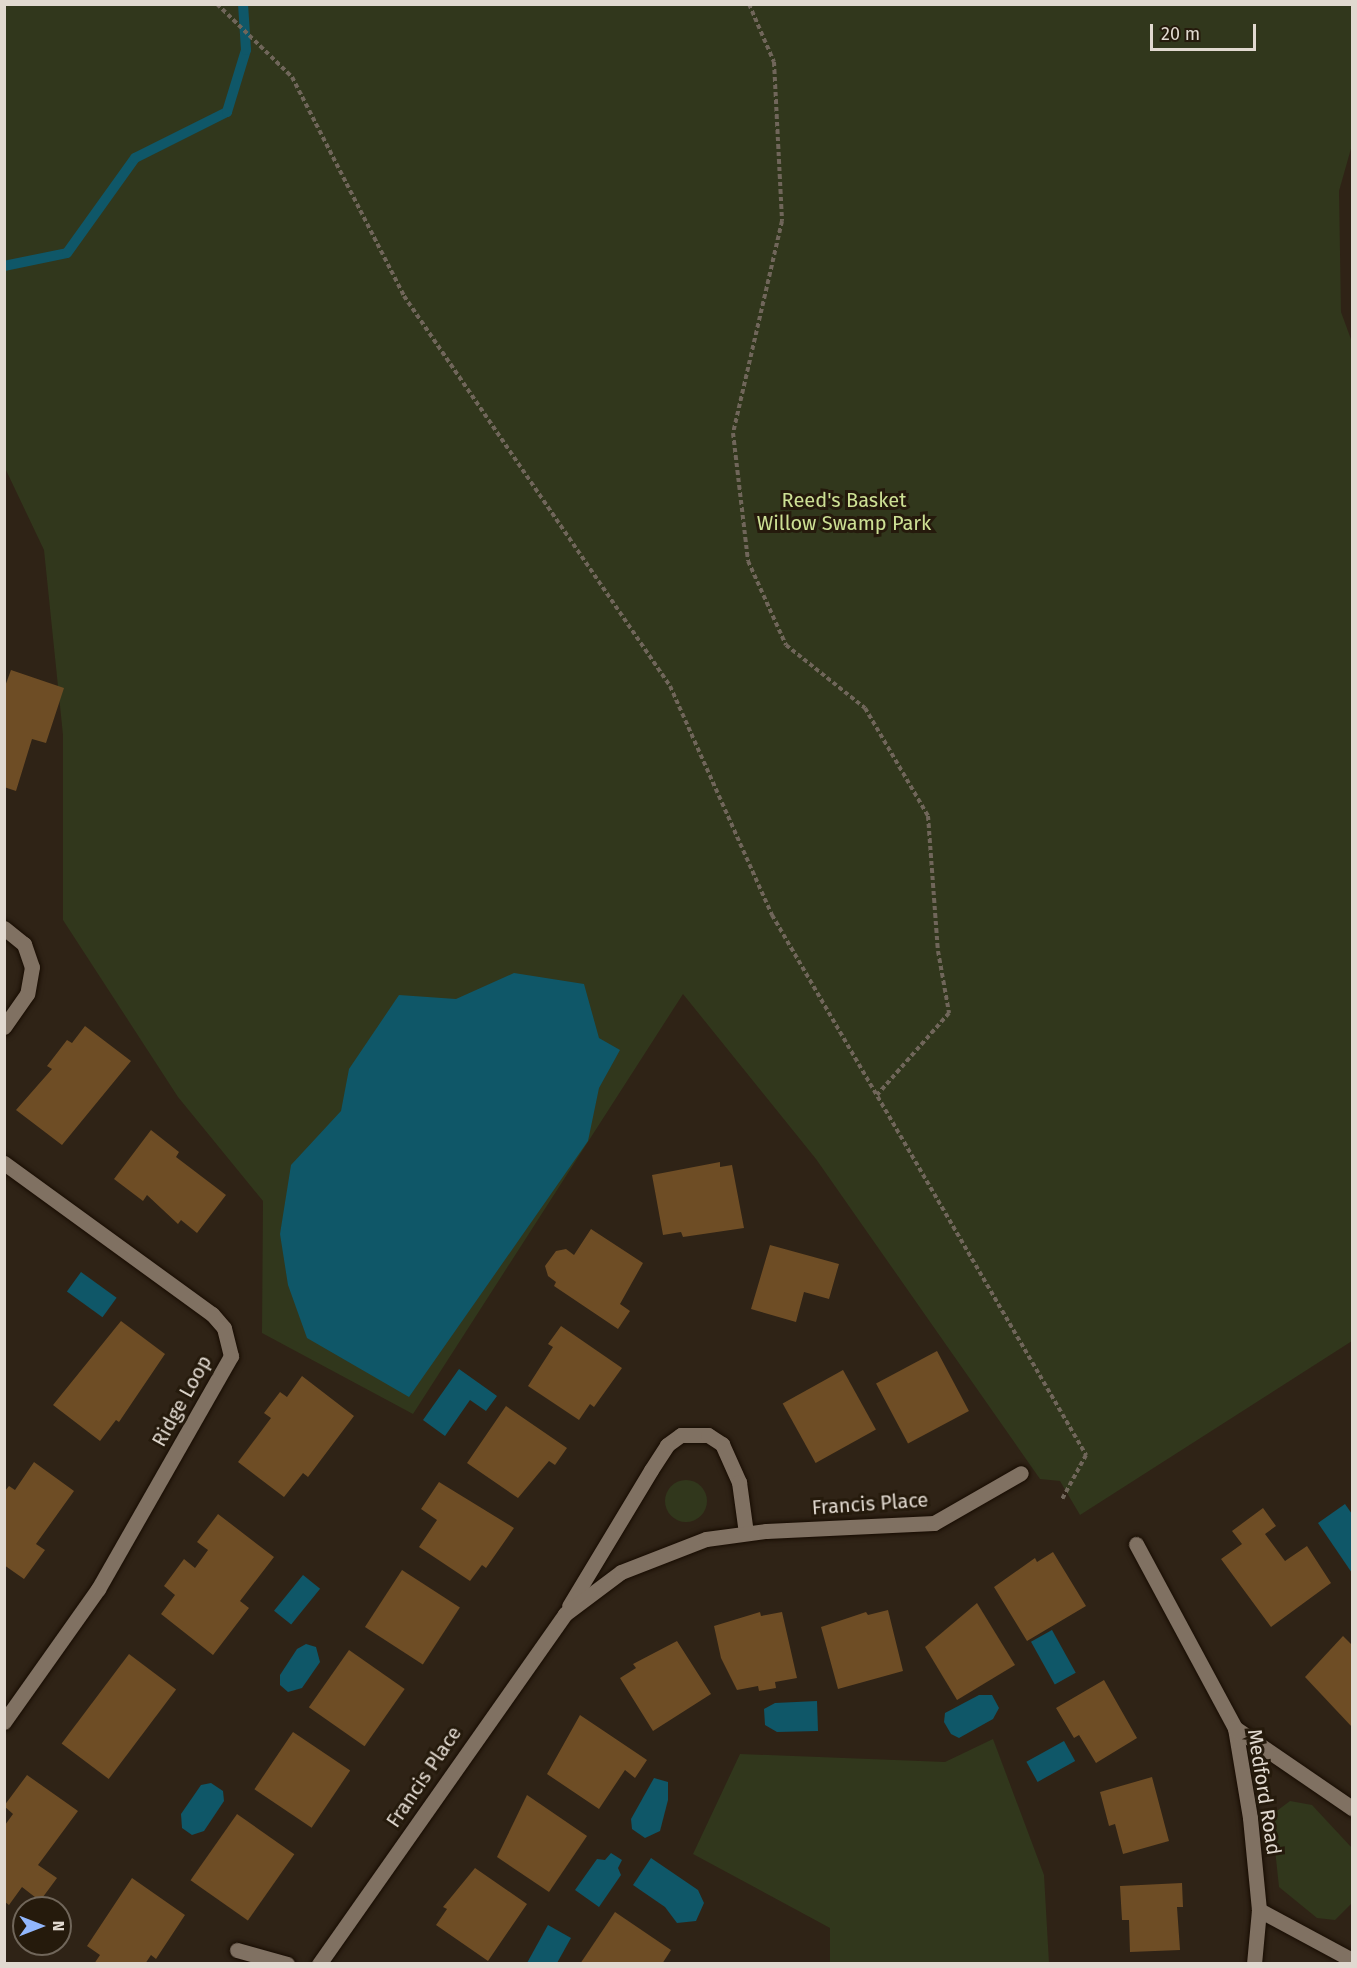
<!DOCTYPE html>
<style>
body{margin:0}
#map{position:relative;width:1357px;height:1968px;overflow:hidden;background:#2f2316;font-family:"Fira Sans",sans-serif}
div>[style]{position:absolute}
.green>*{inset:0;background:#31371c}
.round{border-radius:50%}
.water>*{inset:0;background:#0f5768;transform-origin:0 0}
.stream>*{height:10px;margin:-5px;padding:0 5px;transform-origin:5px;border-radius:5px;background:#0f5768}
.building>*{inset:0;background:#6e4d25;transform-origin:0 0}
.path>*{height:4px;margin-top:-2px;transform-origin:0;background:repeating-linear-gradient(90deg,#70665a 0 4.5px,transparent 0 7.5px)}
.roads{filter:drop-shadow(0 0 2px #170c02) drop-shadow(0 0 2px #170c02)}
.minor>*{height:15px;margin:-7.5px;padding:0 7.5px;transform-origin:7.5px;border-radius:7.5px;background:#807162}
span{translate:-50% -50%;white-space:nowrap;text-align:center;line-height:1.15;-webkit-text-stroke:6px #251a0c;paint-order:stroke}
.park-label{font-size:20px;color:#cde094}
.street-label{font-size:20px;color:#e1d9d0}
.frame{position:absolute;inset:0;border:6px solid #e1d9d0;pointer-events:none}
.north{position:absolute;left:12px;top:1896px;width:60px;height:60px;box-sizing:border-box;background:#251a0c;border:2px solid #70665a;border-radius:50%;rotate:90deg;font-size:16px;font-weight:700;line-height:24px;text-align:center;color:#e1d9d0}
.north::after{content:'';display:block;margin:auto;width:21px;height:27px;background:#92b7fd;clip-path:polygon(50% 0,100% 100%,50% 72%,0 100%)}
.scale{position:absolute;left:1150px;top:24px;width:106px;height:27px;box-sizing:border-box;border:3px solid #e1d9d0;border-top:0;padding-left:8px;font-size:18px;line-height:21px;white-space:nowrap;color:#e1d9d0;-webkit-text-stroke:4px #251a0c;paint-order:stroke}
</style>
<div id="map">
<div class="green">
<i style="clip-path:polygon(5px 5px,1352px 5px,1352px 145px,1339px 191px,1341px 312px,1352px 342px,1352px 1341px,1080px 1515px,1060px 1481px,1040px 1479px,816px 1159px,683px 994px,413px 1414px,262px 1333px,263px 1201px,178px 1097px,63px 920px,63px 735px,44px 550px,5px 468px)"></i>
<i class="round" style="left:665px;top:1480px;width:42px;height:42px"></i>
<i style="clip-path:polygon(993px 1739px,1044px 1875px,1049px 1963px,830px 1963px,830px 1928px,693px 1854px,740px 1754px,945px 1762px)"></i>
<i style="clip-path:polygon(1290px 1801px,1312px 1805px,1352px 1848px,1352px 1903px,1335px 1920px,1317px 1918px,1279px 1887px,1272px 1821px,1274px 1813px)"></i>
</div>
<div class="water">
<i style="clip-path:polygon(514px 973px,584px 984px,599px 1038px,620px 1050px,599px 1088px,588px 1141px,409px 1397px,307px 1338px,288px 1285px,280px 1234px,291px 1165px,341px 1111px,349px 1069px,399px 995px,456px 999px)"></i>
<i style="left:81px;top:1272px;width:44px;height:24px;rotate:36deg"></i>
<i style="clip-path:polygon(459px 1369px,497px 1396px,486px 1411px,470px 1400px,445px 1436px,423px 1420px)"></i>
<i style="clip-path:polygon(1345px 1504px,1352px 1514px,1352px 1573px,1318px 1523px)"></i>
<i style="left:303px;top:1575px;width:22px;height:46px;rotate:39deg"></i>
<i style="left:1052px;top:1630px;width:49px;height:24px;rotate:61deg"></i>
<i style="clip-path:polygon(306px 1644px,316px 1647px,320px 1662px,302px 1688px,288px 1692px,280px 1685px,280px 1675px,297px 1649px)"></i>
<i style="clip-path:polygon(979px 1695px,992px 1695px,999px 1708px,993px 1719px,959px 1738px,951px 1734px,944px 1722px,945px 1713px)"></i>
<i style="clip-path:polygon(817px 1701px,818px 1731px,777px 1732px,765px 1725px,764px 1709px,775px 1703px)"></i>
<i style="left:1064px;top:1741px;width:23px;height:43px;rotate:61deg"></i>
<i style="clip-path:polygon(654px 1778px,668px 1782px,668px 1800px,660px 1831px,645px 1838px,632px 1829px,631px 1819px)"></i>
<i style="clip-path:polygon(211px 1783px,223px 1791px,224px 1801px,204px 1831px,192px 1835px,182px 1828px,181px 1814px,201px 1785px)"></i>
<i style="clip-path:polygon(611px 1853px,622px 1860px,618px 1868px,621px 1875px,599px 1907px,575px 1890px,597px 1859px,605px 1860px)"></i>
<i style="clip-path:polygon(651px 1858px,698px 1890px,704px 1903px,696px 1921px,677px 1923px,665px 1907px,633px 1885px)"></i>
<i style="clip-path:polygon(548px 1925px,571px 1938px,557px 1963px,527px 1963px)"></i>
</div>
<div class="stream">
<i style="left:4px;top:266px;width:64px;rotate:-11.7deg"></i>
<i style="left:67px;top:253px;width:117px;rotate:-54.4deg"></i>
<i style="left:135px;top:158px;width:103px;rotate:-26.6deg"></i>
<i style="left:227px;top:112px;width:65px;rotate:-73deg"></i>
<i style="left:246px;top:50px;width:46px;rotate:-93.7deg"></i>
</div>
<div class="building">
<i style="clip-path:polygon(11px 670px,64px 688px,46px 743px,32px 739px,16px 791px,4px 787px,4px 689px)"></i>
<i style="clip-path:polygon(85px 1026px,131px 1061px,62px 1145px,16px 1110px,52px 1069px,47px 1066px,67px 1040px,72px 1043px)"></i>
<i style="clip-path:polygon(151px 1130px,179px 1152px,176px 1157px,226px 1195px,197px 1233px,181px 1220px,178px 1224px,147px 1195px,143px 1201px,114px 1179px)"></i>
<i style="clip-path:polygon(720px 1162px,720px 1167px,732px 1165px,744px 1228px,683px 1237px,681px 1232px,663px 1235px,652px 1175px)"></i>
<i style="clip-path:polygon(591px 1229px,643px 1263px,620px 1304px,630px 1311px,618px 1329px,554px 1286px,556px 1282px,548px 1276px,545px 1266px,556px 1251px,566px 1249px,574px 1255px)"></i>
<i style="clip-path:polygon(770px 1245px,839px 1264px,829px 1299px,804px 1292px,796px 1322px,751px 1309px)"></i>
<i style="clip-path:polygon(121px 1321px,165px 1354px,119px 1422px,116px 1420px,100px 1441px,53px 1405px)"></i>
<i style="clip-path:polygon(561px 1326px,622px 1368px,594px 1407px,590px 1404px,579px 1420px,528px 1386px,553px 1347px,548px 1344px)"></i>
<i style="left:937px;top:1351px;width:68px;height:69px;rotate:62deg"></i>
<i style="left:843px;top:1370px;width:68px;height:69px;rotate:61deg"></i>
<i style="clip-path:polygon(302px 1376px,354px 1416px,308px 1477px,303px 1473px,284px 1497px,238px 1462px,271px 1418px,264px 1413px,280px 1392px,287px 1397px)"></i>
<i style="clip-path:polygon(506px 1406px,567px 1448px,555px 1465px,549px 1461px,518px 1498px,467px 1463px)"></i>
<i style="clip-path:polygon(34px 1462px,74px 1491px,36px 1544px,45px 1550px,24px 1579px,4px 1565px,4px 1492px,9px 1486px,15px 1490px)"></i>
<i style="clip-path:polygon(439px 1482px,514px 1528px,486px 1568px,482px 1565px,470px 1581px,419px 1547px,437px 1520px,421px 1509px)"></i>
<i style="clip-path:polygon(1263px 1508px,1276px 1526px,1265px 1534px,1285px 1561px,1307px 1546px,1331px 1583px,1271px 1627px,1221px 1559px,1242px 1544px,1232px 1531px)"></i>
<i style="clip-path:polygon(218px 1514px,274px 1557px,240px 1601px,249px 1608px,213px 1655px,161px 1614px,175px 1595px,164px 1586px,184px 1559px,195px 1568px,208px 1550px,197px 1542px)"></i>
<i style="clip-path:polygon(1053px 1552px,1086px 1606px,1027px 1641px,994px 1587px,1035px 1558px,1037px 1562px)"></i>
<i style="left:402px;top:1570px;width:69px;height:68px;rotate:33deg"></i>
<i style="clip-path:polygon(977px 1603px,1015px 1665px,957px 1700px,925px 1647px)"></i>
<i style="clip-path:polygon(888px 1610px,903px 1671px,838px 1689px,821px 1627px,866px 1612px,868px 1615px)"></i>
<i style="clip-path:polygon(760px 1612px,761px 1616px,782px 1612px,797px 1678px,775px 1682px,776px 1688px,759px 1691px,758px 1686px,737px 1690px,721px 1658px,714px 1626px)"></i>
<i style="clip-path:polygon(1343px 1636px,1352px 1645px,1352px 1727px,1305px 1677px)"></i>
<i style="clip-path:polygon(677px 1641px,711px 1694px,653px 1731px,620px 1678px,636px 1668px,633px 1664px)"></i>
<i style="left:349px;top:1650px;width:68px;height:70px;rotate:35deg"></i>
<i style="left:129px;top:1654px;width:59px;height:112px;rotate:37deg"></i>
<i style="clip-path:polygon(1104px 1680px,1137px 1738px,1096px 1763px,1079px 1735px,1074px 1738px,1056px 1708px)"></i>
<i style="clip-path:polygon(580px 1715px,647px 1760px,635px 1778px,625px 1770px,599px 1809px,547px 1774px)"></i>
<i style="left:293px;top:1732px;width:69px;height:69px;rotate:34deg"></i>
<i style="clip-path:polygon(27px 1775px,78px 1811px,38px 1865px,57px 1878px,40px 1901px,22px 1887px,9px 1905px,5px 1902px,5px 1825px,13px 1814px,4px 1806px)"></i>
<i style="clip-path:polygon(1152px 1777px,1169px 1841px,1123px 1854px,1115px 1824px,1109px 1826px,1100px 1792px)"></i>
<i style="clip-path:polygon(527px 1795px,587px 1836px,549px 1892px,497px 1857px)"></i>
<i style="left:237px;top:1814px;width:70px;height:81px;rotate:35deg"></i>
<i style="clip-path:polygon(475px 1868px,527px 1904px,488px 1961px,436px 1925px,447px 1909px,443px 1907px)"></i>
<i style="clip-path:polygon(132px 1878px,185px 1915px,156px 1959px,151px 1955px,145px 1964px,94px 1964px,100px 1955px,87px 1946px)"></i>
<i style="clip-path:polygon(1182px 1883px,1183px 1907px,1177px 1907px,1180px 1950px,1130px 1952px,1129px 1920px,1122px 1920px,1120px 1886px)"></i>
<i style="clip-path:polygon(615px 1912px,671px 1950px,662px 1964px,580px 1964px)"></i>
</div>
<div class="path">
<i style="left:217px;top:4px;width:105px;rotate:44.2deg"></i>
<i style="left:292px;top:77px;width:246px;rotate:62.9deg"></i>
<i style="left:404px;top:296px;width:472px;rotate:55.7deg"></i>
<i style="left:670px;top:686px;width:251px;rotate:66deg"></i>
<i style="left:772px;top:915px;width:625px;rotate:59.82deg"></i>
<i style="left:1086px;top:1455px;width:52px;rotate:118.5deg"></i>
<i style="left:749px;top:4px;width:63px;rotate:66.7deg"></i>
<i style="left:774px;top:62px;width:159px;rotate:87.1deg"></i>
<i style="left:782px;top:221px;width:218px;rotate:103deg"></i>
<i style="left:733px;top:433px;width:129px;rotate:83.3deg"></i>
<i style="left:748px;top:561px;width:92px;rotate:65.7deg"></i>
<i style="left:786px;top:645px;width:101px;rotate:38.6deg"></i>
<i style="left:865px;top:708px;width:125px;rotate:59.7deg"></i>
<i style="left:928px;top:816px;width:135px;rotate:85.8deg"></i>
<i style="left:938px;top:951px;width:63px;rotate:79.9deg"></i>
<i style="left:949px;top:1013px;width:109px;rotate:131.3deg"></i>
</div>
<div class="roads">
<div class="minor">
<i style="left:4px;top:928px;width:26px;rotate:39deg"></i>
<i style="left:24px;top:944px;width:24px;rotate:71deg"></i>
<i style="left:32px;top:967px;width:27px;rotate:100deg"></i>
<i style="left:27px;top:994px;width:40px;rotate:124.9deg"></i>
<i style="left:4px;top:1163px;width:257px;rotate:36deg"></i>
<i style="left:212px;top:1314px;width:18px;rotate:49deg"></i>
<i style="left:224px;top:1328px;width:29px;rotate:76deg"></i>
<i style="left:231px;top:1356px;width:268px;rotate:119.7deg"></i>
<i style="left:98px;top:1589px;width:163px;rotate:125.3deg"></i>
<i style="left:1136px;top:1544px;width:209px;rotate:61.7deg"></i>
<i style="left:1235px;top:1728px;width:91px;rotate:80.5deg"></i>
<i style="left:1250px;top:1818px;width:92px;rotate:84.4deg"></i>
<i style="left:1259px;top:1910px;width:54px;rotate:95.3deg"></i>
<i style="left:569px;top:1606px;width:159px;rotate:-58.9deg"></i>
<i style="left:651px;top:1470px;width:30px;rotate:-57deg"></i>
<i style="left:667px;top:1445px;width:17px;rotate:-36deg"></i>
<i style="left:681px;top:1435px;width:27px"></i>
<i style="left:708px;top:1435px;width:17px;rotate:33deg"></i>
<i style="left:722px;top:1444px;width:42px;rotate:65.9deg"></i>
<i style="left:739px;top:1482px;width:51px;rotate:82.2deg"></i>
<i style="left:1235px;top:1728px;width:142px;rotate:34.4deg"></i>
<i style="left:1259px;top:1910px;width:101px;rotate:28.3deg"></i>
<i style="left:237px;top:1950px;width:52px;rotate:15.6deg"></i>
<i style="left:319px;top:1964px;width:428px;rotate:-54.9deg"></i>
<i style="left:565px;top:1614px;width:70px;rotate:-36.9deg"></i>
<i style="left:621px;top:1572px;width:91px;rotate:-21.2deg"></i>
<i style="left:706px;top:1539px;width:61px;rotate:-7.6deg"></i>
<i style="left:766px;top:1531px;width:168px;rotate:-2.7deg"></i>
<i style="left:934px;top:1523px;width:100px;rotate:-29.9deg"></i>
</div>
</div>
<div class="park-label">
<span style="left:844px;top:512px">Reed's Basket<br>Willow Swamp Park</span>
</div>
<div class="street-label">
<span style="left:182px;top:1401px;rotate:-61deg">Ridge Loop</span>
<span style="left:870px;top:1504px;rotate:-4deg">Francis Place</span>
<span style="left:424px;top:1777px;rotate:-56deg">Francis Place</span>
<span style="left:1264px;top:1792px;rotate:81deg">Medford Road</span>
</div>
<div class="frame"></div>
<div class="north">N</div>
<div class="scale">20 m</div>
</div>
